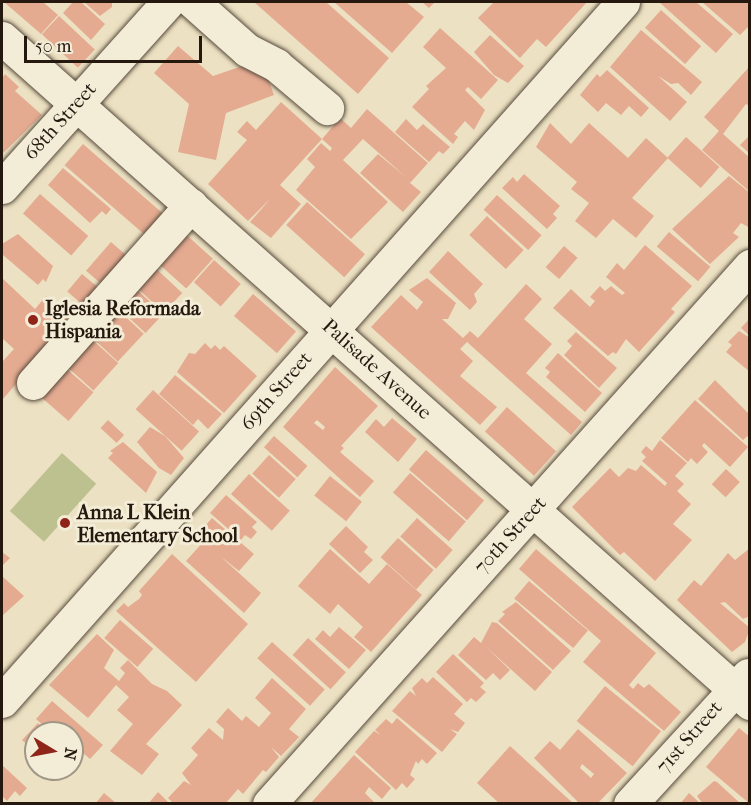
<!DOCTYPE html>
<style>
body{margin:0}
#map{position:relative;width:751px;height:805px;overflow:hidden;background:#ece1c2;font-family:"IM FELL French Canon",serif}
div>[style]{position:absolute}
.green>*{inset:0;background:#bdc18f;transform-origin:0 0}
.building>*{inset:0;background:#e5ab91;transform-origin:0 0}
.roads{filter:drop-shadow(0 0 2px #574a3c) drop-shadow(0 0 2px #574a3c)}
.minor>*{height:33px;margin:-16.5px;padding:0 16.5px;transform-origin:16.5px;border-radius:16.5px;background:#f3ecd7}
.dots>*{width:16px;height:16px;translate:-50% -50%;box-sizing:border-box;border:3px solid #f3ecd7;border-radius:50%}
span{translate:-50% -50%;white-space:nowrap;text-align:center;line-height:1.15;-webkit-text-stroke:6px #f3ecd7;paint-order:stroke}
.street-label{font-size:20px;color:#25180f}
.poi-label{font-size:20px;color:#25180f;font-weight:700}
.left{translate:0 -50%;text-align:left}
.frame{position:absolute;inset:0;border:3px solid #25180f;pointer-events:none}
.north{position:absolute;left:24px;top:721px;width:60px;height:60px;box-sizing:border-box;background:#f3ecd7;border:2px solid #a19787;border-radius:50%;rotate:100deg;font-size:16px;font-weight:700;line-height:24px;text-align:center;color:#25180f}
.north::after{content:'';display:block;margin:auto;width:21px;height:27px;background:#8f2418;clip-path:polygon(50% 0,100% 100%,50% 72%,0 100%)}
.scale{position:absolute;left:24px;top:36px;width:178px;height:27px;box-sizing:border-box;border:3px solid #25180f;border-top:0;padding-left:8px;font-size:18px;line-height:21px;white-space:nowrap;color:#25180f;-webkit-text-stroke:4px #f3ecd7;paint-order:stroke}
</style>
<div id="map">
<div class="green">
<i style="left:62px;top:453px;width:46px;height:78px;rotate:42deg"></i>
</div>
<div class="building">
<i style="clip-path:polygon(4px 2px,43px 2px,58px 15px,41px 34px)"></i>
<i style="clip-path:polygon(73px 2px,81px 2px,105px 24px,91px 40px,63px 13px)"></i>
<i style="clip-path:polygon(84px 2px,112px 2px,112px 7px,100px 16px)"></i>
<i style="clip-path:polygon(254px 2px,326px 2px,389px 58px,358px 94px)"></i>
<i style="clip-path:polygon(334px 2px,406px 2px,424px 17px,392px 53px)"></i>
<i style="clip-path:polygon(422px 2px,435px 2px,429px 8px)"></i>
<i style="clip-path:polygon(494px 2px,587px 2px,546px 47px,537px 39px,520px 58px,478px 18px)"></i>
<i style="clip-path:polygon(659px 2px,696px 2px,733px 34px,716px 53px)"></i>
<i style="clip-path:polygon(702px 2px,750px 2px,750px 25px,740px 35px)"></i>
<i style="left:661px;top:10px;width:54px;height:24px;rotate:42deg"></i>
<i style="left:59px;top:16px;width:49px;height:25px;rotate:43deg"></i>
<i style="clip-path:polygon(440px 28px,498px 80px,481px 99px,468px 87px,465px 90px,485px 110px,474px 130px,465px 121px,454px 134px,458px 137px,453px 144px,412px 107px,429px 89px,426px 86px,446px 68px,423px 47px)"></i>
<i style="clip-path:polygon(641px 30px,702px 82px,691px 95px,678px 83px,671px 84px,658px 76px,687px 102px,670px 121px,610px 67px)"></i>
<i style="clip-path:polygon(490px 35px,524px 66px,508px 83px,494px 75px,474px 52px)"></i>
<i style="clip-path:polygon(178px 46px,213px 76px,248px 64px,263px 65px,274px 95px,226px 113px,216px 160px,178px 152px,189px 104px,154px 73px)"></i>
<i style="clip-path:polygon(750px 66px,750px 106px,746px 104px,723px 134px,750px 158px,750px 192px,702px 150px,719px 131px,704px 117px)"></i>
<i style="clip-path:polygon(607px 70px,649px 108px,641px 117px,629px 106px,621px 115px,606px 103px,598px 112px,580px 95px,597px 74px,600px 77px)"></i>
<i style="clip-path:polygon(5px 74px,19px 87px,15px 91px,42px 115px,2px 154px,2px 78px)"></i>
<i style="clip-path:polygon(281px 102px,322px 139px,280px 185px,301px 204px,271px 238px,250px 222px,271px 198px,248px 221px,208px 184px,247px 140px,237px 132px,247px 121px,256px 130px)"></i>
<i style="clip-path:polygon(367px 109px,428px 163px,410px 183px,421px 192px,403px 212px,360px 173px,378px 154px,407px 178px,363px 139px,343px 160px,388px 202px,351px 239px,296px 190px,315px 167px,307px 159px,321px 143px,330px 151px,332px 148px,322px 139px,340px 118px,351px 128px)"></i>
<i style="clip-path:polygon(406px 119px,417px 130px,423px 124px,450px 147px,443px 154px,439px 151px,429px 162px,395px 132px)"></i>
<i style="clip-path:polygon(550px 123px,571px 144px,589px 123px,628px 158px,646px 138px,668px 158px,632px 198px,654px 216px,636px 238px,613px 219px,596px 238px,575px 221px,589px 203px,571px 189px,577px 182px,536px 147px)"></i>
<i style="clip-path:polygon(750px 135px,750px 154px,740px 145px)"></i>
<i style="left:686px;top:137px;width:45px;height:28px;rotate:42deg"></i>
<i style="left:83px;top:144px;width:110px;height:28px;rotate:41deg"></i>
<i style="clip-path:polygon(63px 168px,111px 209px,106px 215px,102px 211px,90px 223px,48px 185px)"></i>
<i style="clip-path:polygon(524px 174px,560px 206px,553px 214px,557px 218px,547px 229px,502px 188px,513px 177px,517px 182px)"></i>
<i style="clip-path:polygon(729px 176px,750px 193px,750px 228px,741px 223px,733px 233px,739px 237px,710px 264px,672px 229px)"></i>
<i style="left:40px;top:194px;width:64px;height:26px;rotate:41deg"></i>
<i style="left:497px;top:195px;width:60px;height:20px;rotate:42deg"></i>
<i style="left:307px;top:202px;width:78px;height:31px;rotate:42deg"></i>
<i style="left:487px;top:216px;width:50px;height:26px;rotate:43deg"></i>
<i style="left:181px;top:230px;width:43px;height:40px;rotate:42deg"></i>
<i style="left:669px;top:232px;width:54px;height:19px;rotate:40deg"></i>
<i style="clip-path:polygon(18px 234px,53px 266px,46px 282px,43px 279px,38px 285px,3px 255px,2px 244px)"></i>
<i style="left:111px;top:242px;width:23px;height:38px;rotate:41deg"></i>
<i style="clip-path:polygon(645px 245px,692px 286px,671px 309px,675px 312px,639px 352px,626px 339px,616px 354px,613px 352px,608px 356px,553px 308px,571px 289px,590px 307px,595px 301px,590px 297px,600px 286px,605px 291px,611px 286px,622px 295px,625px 293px,606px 277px,617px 263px,624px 270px)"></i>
<i style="left:564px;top:246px;width:18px;height:28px;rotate:41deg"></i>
<i style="clip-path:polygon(448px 251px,483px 284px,474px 294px,477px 302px,470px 310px,429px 272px)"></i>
<i style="left:214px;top:260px;width:36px;height:30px;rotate:42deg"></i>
<i style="left:150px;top:263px;width:44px;height:27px;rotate:43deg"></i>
<i style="left:82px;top:274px;width:23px;height:23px;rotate:40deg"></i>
<i style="clip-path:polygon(2px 278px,35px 309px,46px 296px,69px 317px,62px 324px,66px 327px,2px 400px,2px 362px,14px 349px,2px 338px)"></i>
<i style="clip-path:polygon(427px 278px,456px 303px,448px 319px,442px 319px,463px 338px,470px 331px,478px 338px,526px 284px,542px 299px,524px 319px,552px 344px,526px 373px,582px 422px,571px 435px,467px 342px,460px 349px,473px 361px,460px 376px,497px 407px,480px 425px,371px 327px,401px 295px,417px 310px,423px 302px,409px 290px)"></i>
<i style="left:131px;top:284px;width:44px;height:26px;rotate:43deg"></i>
<i style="left:253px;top:294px;width:57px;height:29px;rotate:41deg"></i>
<i style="left:113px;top:305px;width:42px;height:38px;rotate:43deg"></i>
<i style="clip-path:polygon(750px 318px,750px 336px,741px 328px)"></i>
<i style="clip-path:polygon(739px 331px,750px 338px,750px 372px,726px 352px,732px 345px,728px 342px)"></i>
<i style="clip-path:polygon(576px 332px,617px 368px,599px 388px,564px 355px,572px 346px,567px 341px)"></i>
<i style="left:87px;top:335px;width:42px;height:37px;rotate:42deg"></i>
<i style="clip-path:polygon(205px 343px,211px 349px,215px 345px,220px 350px,224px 346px,257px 376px,224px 413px,177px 372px,189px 353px,195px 354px)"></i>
<i style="clip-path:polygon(558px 353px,602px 393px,585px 412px,546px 377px,550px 372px,545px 368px)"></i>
<i style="left:61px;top:364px;width:43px;height:38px;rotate:41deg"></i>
<i style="clip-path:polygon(evenodd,335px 367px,378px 406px,341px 446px,344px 448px,340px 452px,374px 481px,360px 497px,283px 427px,335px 367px,317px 420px,325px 427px,323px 430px,314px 423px,317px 420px)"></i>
<i style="clip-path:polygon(175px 375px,222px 414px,208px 429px,198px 419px,193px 425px,159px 394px)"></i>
<i style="clip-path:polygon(715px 380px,750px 415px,750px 434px,743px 440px,698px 399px)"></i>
<i style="left:153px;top:390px;width:62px;height:26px;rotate:42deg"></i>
<i style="clip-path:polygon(695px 400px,748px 447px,730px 467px,704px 443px,702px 446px,708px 452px,697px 464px,691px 458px,688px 462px,661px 438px)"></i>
<i style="left:507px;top:407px;width:66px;height:33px;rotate:42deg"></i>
<i style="clip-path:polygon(392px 418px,417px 439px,398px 462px,365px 432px,376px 419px,384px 427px)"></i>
<i style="left:108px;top:420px;width:22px;height:11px;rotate:43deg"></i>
<i style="clip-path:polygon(150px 427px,165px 436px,184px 458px,171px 475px,159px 468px,137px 442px)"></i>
<i style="left:274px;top:436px;width:45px;height:15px;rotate:42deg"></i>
<i style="clip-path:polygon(660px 440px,687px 463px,675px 476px,684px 484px,677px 491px,691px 504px,673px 524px,692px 540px,655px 581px,624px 552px,620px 555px,572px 507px,610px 468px,619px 477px,628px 468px,636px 471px,641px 465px,665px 486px,667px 483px,642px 461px,646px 457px,641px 452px,646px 446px,652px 451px)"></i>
<i style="clip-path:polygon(123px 442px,157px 472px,146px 493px,108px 458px,113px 453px,110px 451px)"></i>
<i style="left:426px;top:450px;width:77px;height:26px;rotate:41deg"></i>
<i style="left:269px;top:455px;width:36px;height:25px;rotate:42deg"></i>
<i style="left:726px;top:469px;width:19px;height:21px;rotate:43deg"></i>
<i style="left:410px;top:473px;width:74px;height:26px;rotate:41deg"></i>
<i style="left:249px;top:474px;width:55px;height:27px;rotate:42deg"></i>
<i style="left:330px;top:476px;width:41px;height:25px;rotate:39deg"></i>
<i style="clip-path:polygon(226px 495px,257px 522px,252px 527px,257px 532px,251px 539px,245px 535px,241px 540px,210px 513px)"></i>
<i style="clip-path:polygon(212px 518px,254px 554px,239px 571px,220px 556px,261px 593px,244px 613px,186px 561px,204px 541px,198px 534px)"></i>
<i style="left:417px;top:518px;width:48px;height:25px;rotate:42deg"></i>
<i style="clip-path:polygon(346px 526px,368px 547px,364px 552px,373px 560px,360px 573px,329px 544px)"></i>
<i style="left:398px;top:538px;width:48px;height:26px;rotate:42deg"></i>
<i style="clip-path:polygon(750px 548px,750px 616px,743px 619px,725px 602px,720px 603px,750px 628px,745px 642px,732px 652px,677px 600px,694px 580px,701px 586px,728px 553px,735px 560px)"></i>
<i style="clip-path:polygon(330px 549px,369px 584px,387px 564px,422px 595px,371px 652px,354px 637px,363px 627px,338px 604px,330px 614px,298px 586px)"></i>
<i style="clip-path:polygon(536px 549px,656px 653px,629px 685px,633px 689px,638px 683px,644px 688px,649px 684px,681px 712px,664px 731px,583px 662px,601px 641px,519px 569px)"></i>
<i style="clip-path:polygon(2px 552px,10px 558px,2px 566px)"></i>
<i style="clip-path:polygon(172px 554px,248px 624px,196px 682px,116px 611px,124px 603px,128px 607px,139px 599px,142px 595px,139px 591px)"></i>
<i style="clip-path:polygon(2px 576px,24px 596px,2px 616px)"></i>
<i style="left:529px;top:581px;width:77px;height:23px;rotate:40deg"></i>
<i style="clip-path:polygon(516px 602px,571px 651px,553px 670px,498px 621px,505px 614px,502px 612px)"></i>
<i style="left:120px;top:620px;width:44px;height:24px;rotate:41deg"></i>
<i style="clip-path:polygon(492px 622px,497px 623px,552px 672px,535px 691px,485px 646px,510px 670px,500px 680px,493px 673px,486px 680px,458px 655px,474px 637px,481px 643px)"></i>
<i style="clip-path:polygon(339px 627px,366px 650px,349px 669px,315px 639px,323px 630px,330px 637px)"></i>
<i style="clip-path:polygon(97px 634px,114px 650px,104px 668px,119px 681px,125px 673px,120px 668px,128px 660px,152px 684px,167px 691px,182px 705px,146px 744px,159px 754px,142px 775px,110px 751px,133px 724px,117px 710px,129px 697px,116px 685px,88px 718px,49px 685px)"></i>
<i style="left:308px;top:638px;width:51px;height:23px;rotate:42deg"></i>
<i style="left:272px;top:642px;width:71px;height:22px;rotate:42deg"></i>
<i style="clip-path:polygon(453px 654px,484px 683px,480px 687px,486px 692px,476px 702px,471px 698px,467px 702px,436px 672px)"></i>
<i style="clip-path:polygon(433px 677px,463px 704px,454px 714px,465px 723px,458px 732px,450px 729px,457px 734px,442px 752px,392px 711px,410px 691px,416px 696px,412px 688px,422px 678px,427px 683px)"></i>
<i style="clip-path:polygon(272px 678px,306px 709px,289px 729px,299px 737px,281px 756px,271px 747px,279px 757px,266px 772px,263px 770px,243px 794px,238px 789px,225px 804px,174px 804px,168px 798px,184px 781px,191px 785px,182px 773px,198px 755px,191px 748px,209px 728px,223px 740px,224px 729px,216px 722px,228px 708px,242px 721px,246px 716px,259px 727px,271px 713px,255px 698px)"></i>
<i style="left:605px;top:686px;width:72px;height:45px;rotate:39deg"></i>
<i style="clip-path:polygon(52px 701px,103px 745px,90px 759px,72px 743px,72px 733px,52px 733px,36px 719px)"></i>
<i style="clip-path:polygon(397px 718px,437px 753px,427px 764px,422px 759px,418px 764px,416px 761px,410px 775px,415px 779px,407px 788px,402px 783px,396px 790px,355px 752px,374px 731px,381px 735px,375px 730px,386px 719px,392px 724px)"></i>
<i style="clip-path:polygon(38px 723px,49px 733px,36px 733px,36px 753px,22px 740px)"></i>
<i style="clip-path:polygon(739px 728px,750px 737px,750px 804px,706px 767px)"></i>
<i style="clip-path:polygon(evenodd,578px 729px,627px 773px,597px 804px,580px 804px,534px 758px,550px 741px,560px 750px,578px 729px,582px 764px,594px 774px,591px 778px,580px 768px,582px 764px)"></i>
<i style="clip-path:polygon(510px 746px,574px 804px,500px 804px,477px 783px)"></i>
<i style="clip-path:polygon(354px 755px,391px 788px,382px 799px,369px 787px,365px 793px,376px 804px,310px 804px)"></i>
<i style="clip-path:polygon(2px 765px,27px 788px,20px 796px,15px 791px,7px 801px,2px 796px)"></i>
<i style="clip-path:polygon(714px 781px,717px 782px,741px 804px,703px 804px,697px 796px)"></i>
<i style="clip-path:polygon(158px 792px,170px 804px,148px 804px)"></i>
<i style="clip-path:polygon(104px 793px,117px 804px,95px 804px)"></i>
<i style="clip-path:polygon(689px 793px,701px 804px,680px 804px)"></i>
</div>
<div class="roads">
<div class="minor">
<i style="left:193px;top:2px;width:72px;rotate:41.6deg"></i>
<i style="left:247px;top:50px;width:33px;rotate:27deg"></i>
<i style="left:276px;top:65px;width:67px;rotate:40.1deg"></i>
<i style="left:2px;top:38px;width:1001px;rotate:41.64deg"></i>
<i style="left:2px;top:187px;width:249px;rotate:-48.1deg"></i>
<i style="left:33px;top:383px;width:238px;rotate:-48.4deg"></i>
<i style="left:2px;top:701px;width:935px;rotate:-48.38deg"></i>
<i style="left:269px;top:804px;width:722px;rotate:-48.2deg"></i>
<i style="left:630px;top:804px;width:175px;rotate:-47.5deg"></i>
</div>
</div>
<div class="dots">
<i style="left:33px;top:320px;background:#8f2418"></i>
<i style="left:65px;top:523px;background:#8f2418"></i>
</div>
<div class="street-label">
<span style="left:60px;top:121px;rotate:-48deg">68th Street</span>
<span style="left:377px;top:369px;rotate:42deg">Palisade Avenue</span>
<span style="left:276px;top:391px;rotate:-49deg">69th Street</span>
<span style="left:510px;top:535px;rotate:-48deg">70th Street</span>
<span style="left:689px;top:737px;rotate:-49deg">71st Street</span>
</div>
<div class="poi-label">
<span class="left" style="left:45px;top:320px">Iglesia Reformada<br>Hispania</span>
<span class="left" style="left:77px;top:524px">Anna L Klein<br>Elementary School</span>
</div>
<div class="frame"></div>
<div class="north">N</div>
<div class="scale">50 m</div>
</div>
